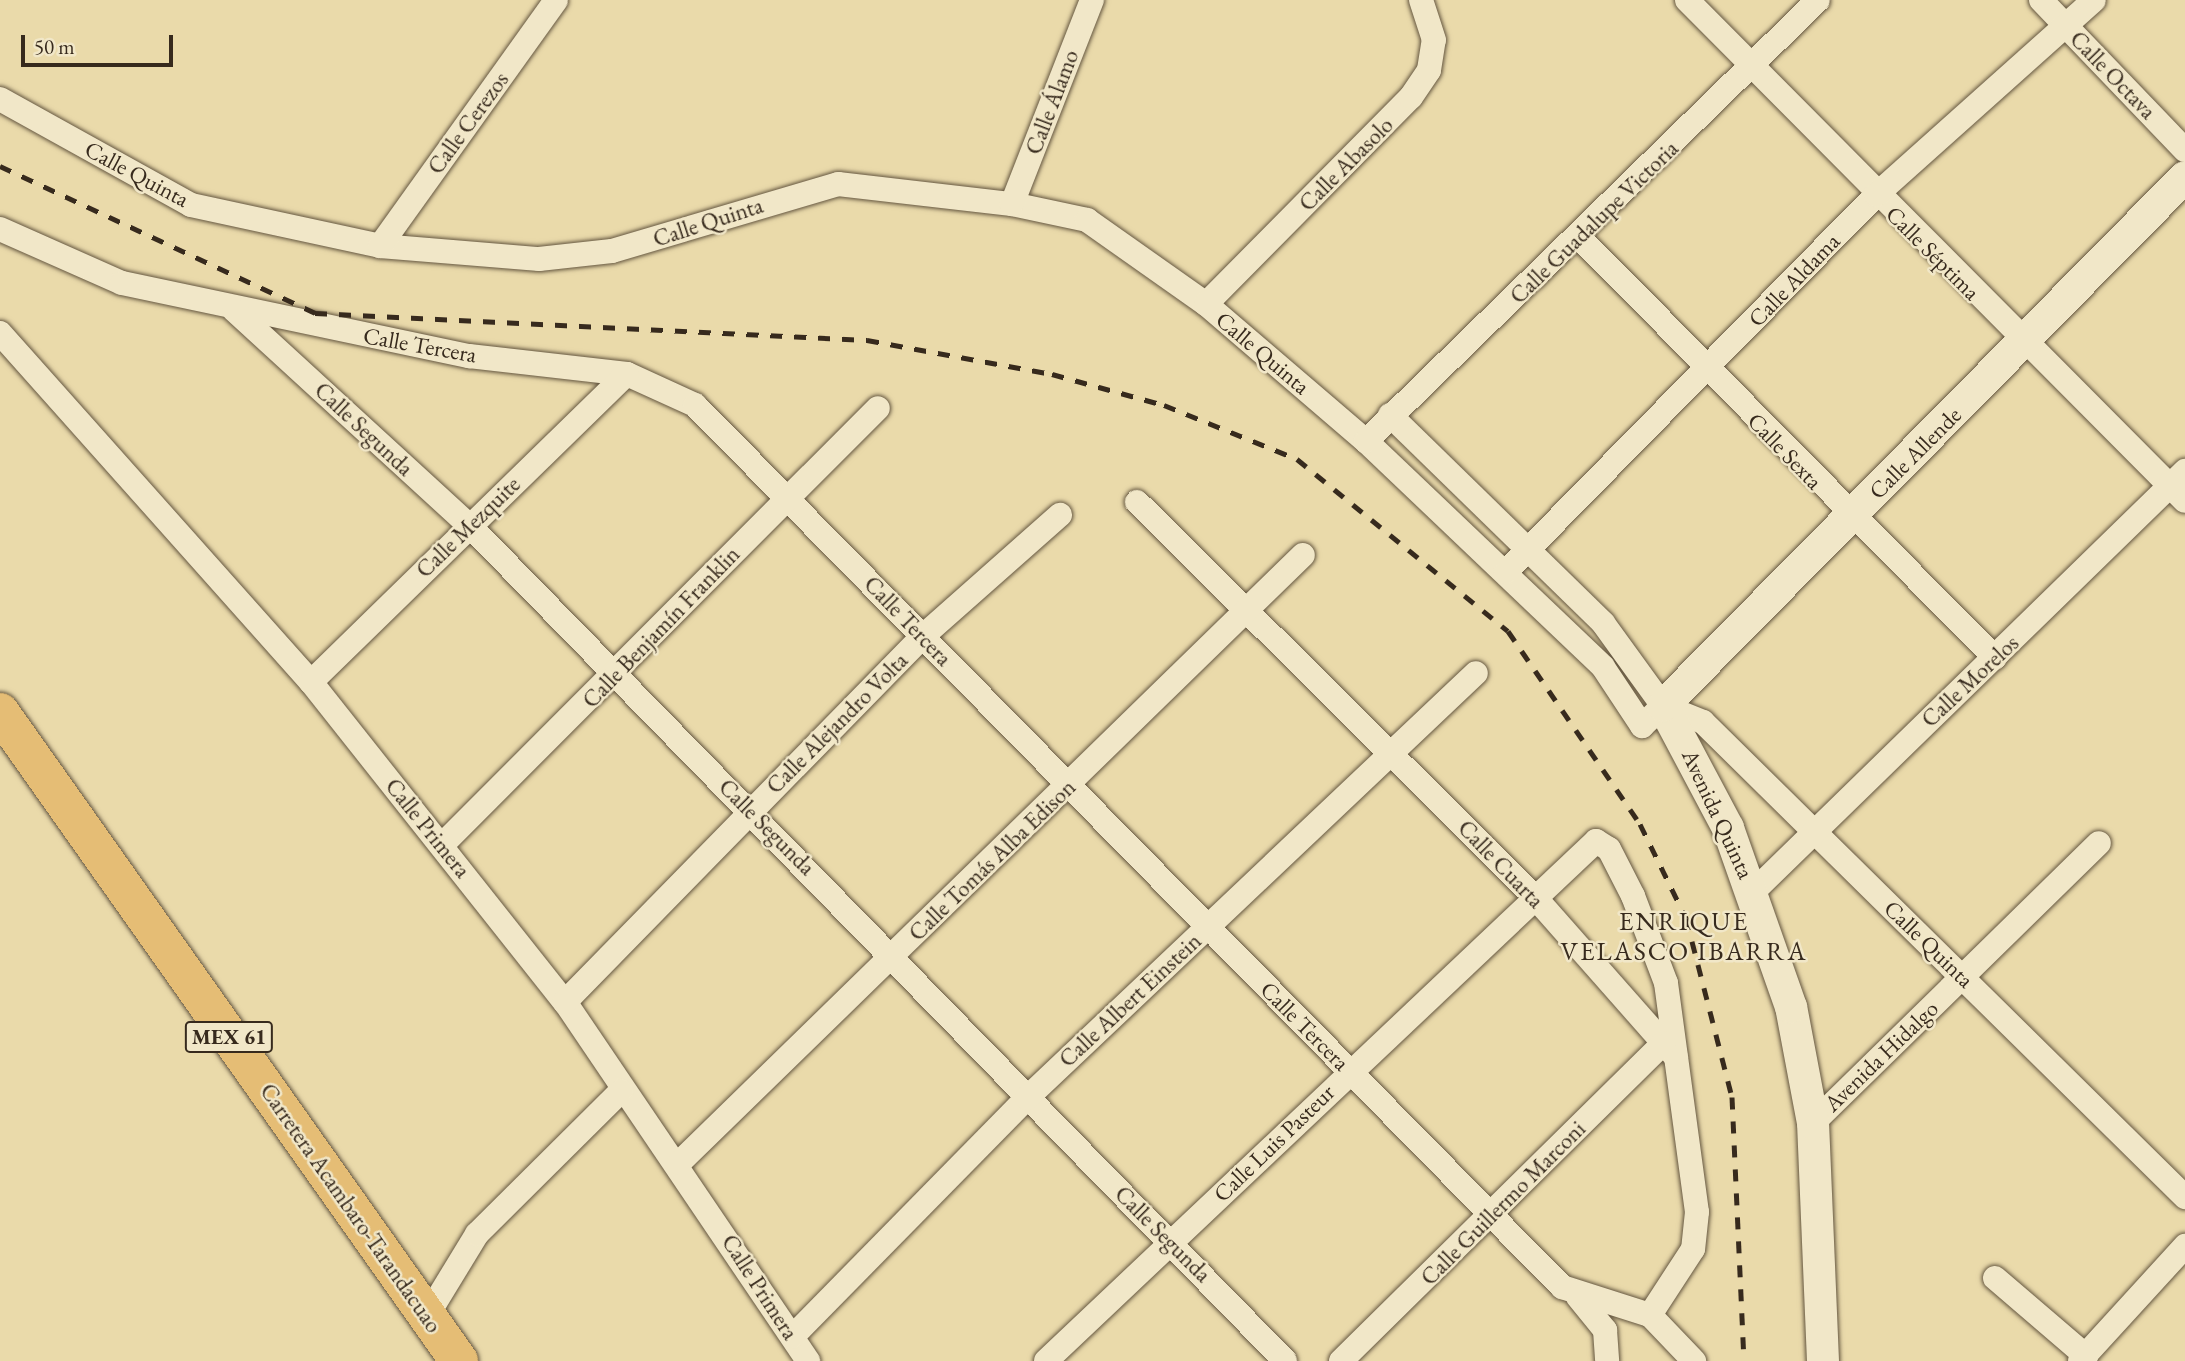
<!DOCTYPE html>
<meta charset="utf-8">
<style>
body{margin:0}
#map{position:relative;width:2185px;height:1361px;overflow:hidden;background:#eadaaa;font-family:"EB Garamond",serif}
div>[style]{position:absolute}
.roads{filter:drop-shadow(0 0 2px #645640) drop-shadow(0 0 2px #645640)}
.minor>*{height:24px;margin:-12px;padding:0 12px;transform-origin:12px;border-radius:12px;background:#f1e7c8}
.tertiary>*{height:32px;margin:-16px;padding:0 16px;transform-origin:16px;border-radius:16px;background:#f1e7c8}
.primary>*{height:38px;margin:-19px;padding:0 19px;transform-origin:19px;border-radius:19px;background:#e5bd75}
.rail>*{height:5px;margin-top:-2.5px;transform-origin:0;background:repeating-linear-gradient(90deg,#372a1d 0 12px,transparent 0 24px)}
span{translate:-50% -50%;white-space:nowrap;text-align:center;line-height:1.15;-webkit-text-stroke:5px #f1e7c8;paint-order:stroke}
.shield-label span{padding:2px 5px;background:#f1e7c8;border:2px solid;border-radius:5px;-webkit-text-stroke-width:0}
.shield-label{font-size:21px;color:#372a1d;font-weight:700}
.street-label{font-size:23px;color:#372a1d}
.quarter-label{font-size:26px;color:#372a1d;letter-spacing:2px}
.scale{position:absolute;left:21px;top:35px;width:152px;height:32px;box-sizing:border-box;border:4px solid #372a1d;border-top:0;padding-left:9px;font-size:21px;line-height:24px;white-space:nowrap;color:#372a1d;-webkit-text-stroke:5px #f1e7c8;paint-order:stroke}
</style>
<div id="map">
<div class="roads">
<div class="minor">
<i style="left:1687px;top:0;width:706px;rotate:45.17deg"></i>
<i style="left:2041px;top:0;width:208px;rotate:46.2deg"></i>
<i style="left:0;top:99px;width:218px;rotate:29deg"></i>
<i style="left:191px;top:205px;width:193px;rotate:12.2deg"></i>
<i style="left:380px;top:246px;width:160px;rotate:4.7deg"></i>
<i style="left:539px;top:259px;width:73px;rotate:-6.3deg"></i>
<i style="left:612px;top:251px;width:236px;rotate:-16.5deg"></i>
<i style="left:838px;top:184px;width:175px;rotate:6.6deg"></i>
<i style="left:1012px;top:204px;width:77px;rotate:12deg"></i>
<i style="left:1087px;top:220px;width:146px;rotate:35.2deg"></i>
<i style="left:1206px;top:304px;width:211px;rotate:40.6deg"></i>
<i style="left:1366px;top:441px;width:327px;rotate:43.6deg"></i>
<i style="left:1603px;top:667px;width:71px;rotate:56.5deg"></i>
<i style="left:1642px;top:726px;width:29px;rotate:-44deg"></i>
<i style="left:1012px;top:204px;width:219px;rotate:-68.6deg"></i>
<i style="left:0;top:229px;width:133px;rotate:23.9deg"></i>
<i style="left:122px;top:283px;width:355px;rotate:11.9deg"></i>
<i style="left:469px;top:356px;width:159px;rotate:6.5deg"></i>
<i style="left:627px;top:374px;width:75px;rotate:24.5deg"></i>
<i style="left:695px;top:405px;width:1237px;rotate:45.49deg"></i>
<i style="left:1562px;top:1287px;width:92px;rotate:17.7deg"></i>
<i style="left:1580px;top:238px;width:590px;rotate:45.34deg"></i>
<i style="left:380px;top:246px;width:302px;rotate:-54.4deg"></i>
<i style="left:1206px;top:304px;width:291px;rotate:-45.3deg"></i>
<i style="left:1411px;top:97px;width:32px;rotate:-56deg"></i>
<i style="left:1429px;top:70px;width:30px;rotate:-81deg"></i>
<i style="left:1434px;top:40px;width:42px;rotate:-108deg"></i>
<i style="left:234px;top:310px;width:319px;rotate:42.5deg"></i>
<i style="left:469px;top:525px;width:1168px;rotate:45.69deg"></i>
<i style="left:0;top:333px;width:467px;rotate:48.3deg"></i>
<i style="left:311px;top:682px;width:409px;rotate:51.6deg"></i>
<i style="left:565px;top:1002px;width:434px;rotate:55.9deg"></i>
<i style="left:1390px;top:415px;width:298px;rotate:44.3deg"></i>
<i style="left:1603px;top:623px;width:102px;rotate:54.1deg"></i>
<i style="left:1366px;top:441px;width:631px;rotate:-44.29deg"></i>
<i style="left:1137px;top:502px;width:558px;rotate:44.78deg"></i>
<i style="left:1533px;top:895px;width:216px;rotate:48.6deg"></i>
<i style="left:1506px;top:572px;width:528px;rotate:-45.54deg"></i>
<i style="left:1876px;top:195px;width:292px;rotate:-41.8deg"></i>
<i style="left:311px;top:682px;width:441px;rotate:-44.3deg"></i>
<i style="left:1663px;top:706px;width:43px;rotate:21.8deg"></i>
<i style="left:1703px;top:722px;width:677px;rotate:44.58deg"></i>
<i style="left:442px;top:845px;width:617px;rotate:-45.07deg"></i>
<i style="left:1754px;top:891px;width:602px;rotate:-44.26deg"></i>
<i style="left:565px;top:1002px;width:512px;rotate:-45.63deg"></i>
<i style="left:923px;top:636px;width:183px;rotate:-41.5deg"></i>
<i style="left:1813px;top:1123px;width:400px;rotate:-44.4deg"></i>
<i style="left:679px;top:1163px;width:871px;rotate:-44.26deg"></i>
<i style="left:1995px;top:1278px;width:120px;rotate:40.6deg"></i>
<i style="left:1578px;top:1297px;width:43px;rotate:50.7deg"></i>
<i style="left:1605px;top:1330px;width:31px;rotate:86deg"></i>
<i style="left:427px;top:1316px;width:96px;rotate:-58.6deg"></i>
<i style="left:477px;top:1234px;width:203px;rotate:-44.8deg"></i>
<i style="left:793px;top:1336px;width:334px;rotate:-45.5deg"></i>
<i style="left:1027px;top:1098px;width:618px;rotate:-43.43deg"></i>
<i style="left:1046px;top:1361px;width:757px;rotate:-43.39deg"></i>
<i style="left:1596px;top:841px;width:15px;rotate:32deg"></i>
<i style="left:1609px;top:849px;width:53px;rotate:62.9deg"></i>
<i style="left:1633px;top:896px;width:93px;rotate:69.2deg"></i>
<i style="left:1666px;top:983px;width:231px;rotate:82.3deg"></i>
<i style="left:1697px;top:1212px;width:37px;rotate:96deg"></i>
<i style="left:1693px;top:1249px;width:79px;rotate:123.1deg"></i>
<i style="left:1650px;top:1315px;width:64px;rotate:46.3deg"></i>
<i style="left:1341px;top:1361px;width:453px;rotate:-44.6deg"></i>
<i style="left:2080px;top:1361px;width:156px;rotate:-47.6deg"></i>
</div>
<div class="tertiary">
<i style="left:1823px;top:1361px;width:238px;rotate:-92.4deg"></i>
<i style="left:1813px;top:1123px;width:118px;rotate:-100.7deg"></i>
<i style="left:1791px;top:1007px;width:190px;rotate:-109.4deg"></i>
<i style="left:1728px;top:828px;width:138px;rotate:-118deg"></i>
<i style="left:1663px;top:706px;width:743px;rotate:-45.38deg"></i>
</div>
<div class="primary">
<i style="left:0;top:712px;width:795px;rotate:54.73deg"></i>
</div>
</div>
<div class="rail">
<i style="left:0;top:166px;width:348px;rotate:25deg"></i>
<i style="left:315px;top:313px;width:553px;rotate:2.8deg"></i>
<i style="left:867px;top:340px;width:188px;rotate:10.4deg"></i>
<i style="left:1052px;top:374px;width:116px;rotate:15.5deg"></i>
<i style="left:1164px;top:405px;width:144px;rotate:22.1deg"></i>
<i style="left:1297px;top:459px;width:272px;rotate:39.2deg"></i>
<i style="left:1508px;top:631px;width:234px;rotate:55.6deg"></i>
<i style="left:1640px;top:824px;width:105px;rotate:63.9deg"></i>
<i style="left:1686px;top:918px;width:185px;rotate:75.6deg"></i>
<i style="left:1732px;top:1097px;width:264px;rotate:87.4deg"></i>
</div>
<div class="shield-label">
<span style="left:229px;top:1037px">MEX 61</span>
</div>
<div class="street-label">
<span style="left:2113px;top:75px;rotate:46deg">Calle Octava</span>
<span style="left:1052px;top:102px;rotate:-69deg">Calle Álamo</span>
<span style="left:468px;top:123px;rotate:-54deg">Calle Cerezos</span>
<span style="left:1346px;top:164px;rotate:-45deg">Calle Abasolo</span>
<span style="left:137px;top:174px;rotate:28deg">Calle Quinta</span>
<span style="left:708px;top:222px;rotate:-18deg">Calle Quinta</span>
<span style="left:1594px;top:222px;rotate:-44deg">Calle Guadalupe Victoria</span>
<span style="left:1933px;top:253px;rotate:45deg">Calle Séptima</span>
<span style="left:1794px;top:280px;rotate:-46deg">Calle Aldama</span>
<span style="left:420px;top:345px;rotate:10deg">Calle Tercera</span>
<span style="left:1263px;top:353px;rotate:40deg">Calle Quinta</span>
<span style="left:364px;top:429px;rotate:43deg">Calle Segunda</span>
<span style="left:1785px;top:451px;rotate:46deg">Calle Sexta</span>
<span style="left:1915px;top:453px;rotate:-45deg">Calle Allende</span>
<span style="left:468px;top:527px;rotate:-44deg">Calle Mezquite</span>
<span style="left:908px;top:621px;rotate:46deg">Calle Tercera</span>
<span style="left:661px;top:627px;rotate:-46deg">Calle Benjamín Franklin</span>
<span style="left:1970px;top:681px;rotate:-43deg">Calle Morelos</span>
<span style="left:837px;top:723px;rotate:-45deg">Calle Alejandro Volta</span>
<span style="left:1718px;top:814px;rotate:65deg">Avenida Quinta</span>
<span style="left:767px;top:827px;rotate:45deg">Calle Segunda</span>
<span style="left:428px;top:828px;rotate:51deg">Calle Primera</span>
<span style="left:992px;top:860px;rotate:-44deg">Calle Tomás Alba Edison</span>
<span style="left:1501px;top:864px;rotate:46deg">Calle Cuarta</span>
<span style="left:1929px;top:944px;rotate:44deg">Calle Quinta</span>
<span style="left:1130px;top:1000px;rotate:-43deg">Calle Albert Einstein</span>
<span style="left:1305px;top:1026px;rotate:45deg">Calle Tercera</span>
<span style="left:1881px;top:1056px;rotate:-44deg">Avenida Hidalgo</span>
<span style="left:1274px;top:1143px;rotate:-44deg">Calle Luis Pasteur</span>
<span style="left:1503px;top:1203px;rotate:-45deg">Calle Guillermo Marconi</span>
<span style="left:351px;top:1208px;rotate:55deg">Carretera Acambaro-Tarandacuao</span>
<span style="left:1163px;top:1234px;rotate:45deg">Calle Segunda</span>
<span style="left:760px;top:1287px;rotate:57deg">Calle Primera</span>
</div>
<div class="quarter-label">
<span style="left:1684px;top:937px">ENRIQUE<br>VELASCO IBARRA</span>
</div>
<div class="scale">50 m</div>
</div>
